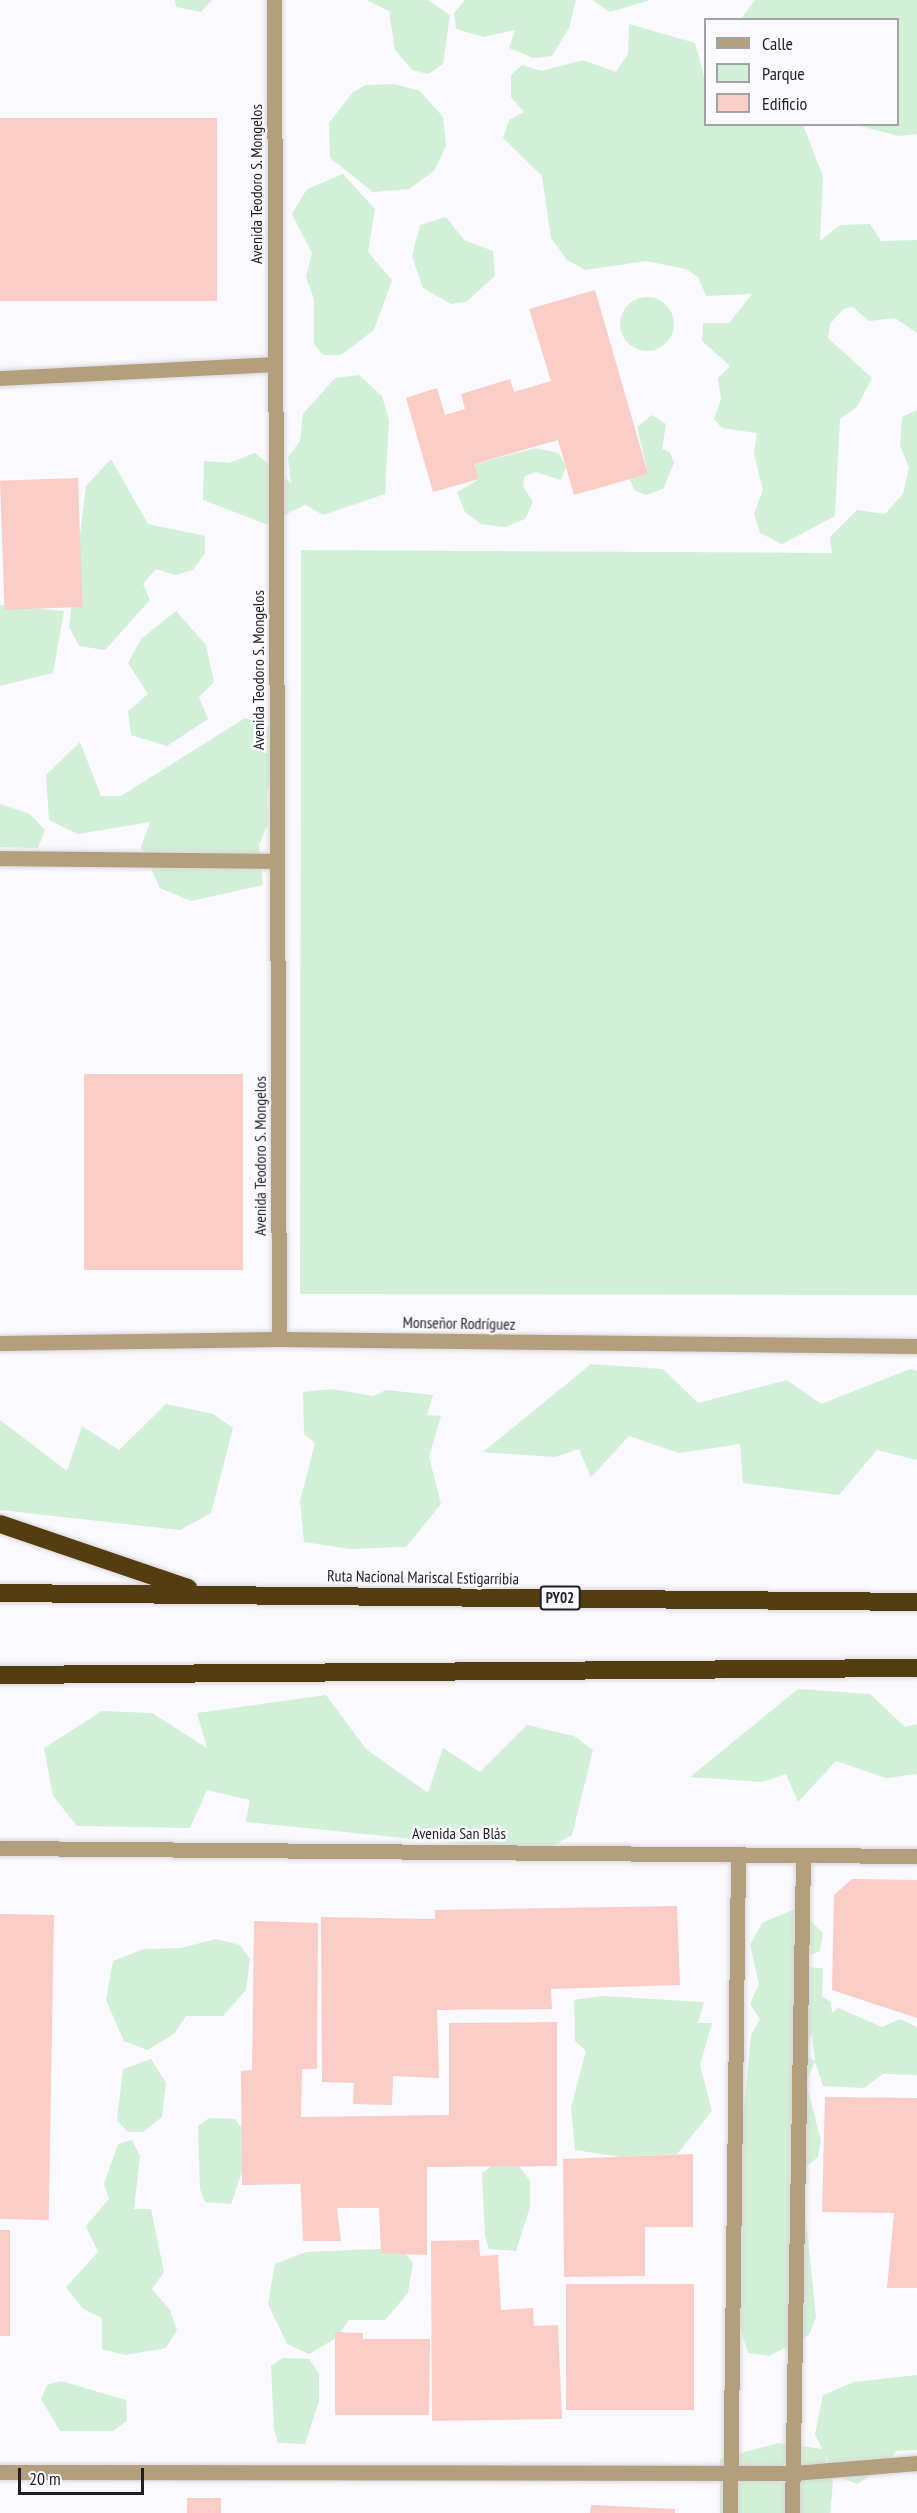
<!DOCTYPE html>
<meta charset="utf-8">
<style>
body{margin:0}
#map{position:relative;width:917px;height:2513px;overflow:hidden;background:#faf9fd;font-family:"PT Sans Narrow",sans-serif}
div>[style]{position:absolute}
.green>*{inset:0;background:#d2f0d7}
.round{border-radius:50%}
.building>*{inset:0;background:#fbcdc7;transform-origin:0 0}
.roads{filter:drop-shadow(0 0 2px #d7d6da) drop-shadow(0 0 2px #d7d6da)}
.minor>*{height:15px;margin:-7.5px;padding:0 7.5px;transform-origin:7.5px;border-radius:7.5px;background:#b39f7e}
.highway>*{height:18px;margin:-9px;padding:0 9px;transform-origin:9px;border-radius:9px;background:#543d10}
span{translate:-50% -50%;white-space:nowrap;text-align:center;line-height:1.15;-webkit-text-stroke:5px #faf9fd;paint-order:stroke}
.shield-label span{padding:2px 4px;background:#faf9fd;border:2px solid;border-radius:4px;-webkit-text-stroke-width:0}
.shield-label{font-size:15px;color:#211f25;font-weight:700}
.street-label{font-size:16px;color:#211f25}
.legend{position:absolute;left:704px;top:18px;width:195px;height:108px;box-sizing:border-box;background:#faf9fd;border:2px solid #a3a2a7;margin:0;padding:8px 10px;list-style:none;font-size:18px;color:#211f25}
.legend li{display:flex;align-items:center;gap:12px;height:30px}
.legend b{width:30px;border:2px solid #a3a2a7}
.scale{position:absolute;left:18px;top:2468px;width:126px;height:27px;box-sizing:border-box;border:3px solid #211f25;border-top:0;padding-left:8px;font-size:18px;line-height:21px;white-space:nowrap;color:#211f25;-webkit-text-stroke:4px #faf9fd;paint-order:stroke}
</style>
<div id="map">
<div class="green">
<i style="clip-path:polygon(175px 0,212px 0,201px 12px,176px 7px)"></i>
<i style="clip-path:polygon(366px 0,428px 0,450px 15px,443px 64px,428px 74px,412px 70px,395px 50px,389px 11px)"></i>
<i style="clip-path:polygon(465px 0,576px 0,569px 28px,552px 56px,533px 58px,509px 48px,515px 30px,483px 37px,456px 29px,454px 13px)"></i>
<i style="clip-path:polygon(592px 0,650px 0,610px 12px)"></i>
<i style="clip-path:polygon(755px 0,917px 0,917px 134px,898px 136px,857px 125px,898px 124px,898px 20px,741px 19px)"></i>
<i style="clip-path:polygon(629px 24px,695px 43px,705px 80px,706px 124px,803px 125px,823px 176px,820px 241px,840px 225px,870px 224px,881px 241px,917px 240px,917px 333px,895px 318px,869px 321px,853px 307px,843px 309px,830px 324px,828px 338px,872px 378px,857px 407px,840px 419px,835px 516px,782px 544px,760px 533px,754px 514px,763px 490px,754px 454px,757px 433px,722px 428px,714px 419px,721px 399px,718px 378px,730px 366px,702px 341px,703px 323px,729px 323px,752px 294px,706px 296px,698px 277px,686px 269px,646px 261px,585px 270px,567px 260px,551px 238px,542px 176px,503px 138px,509px 120px,524px 112px,511px 97px,511px 75px,522px 65px,542px 71px,583px 60px,616px 72px,628px 54px)"></i>
<i style="clip-path:polygon(394px 84px,420px 91px,443px 117px,446px 146px,434px 171px,409px 189px,373px 192px,330px 158px,329px 123px,353px 92px,366px 85px)"></i>
<i style="clip-path:polygon(343px 174px,375px 209px,368px 252px,392px 280px,374px 330px,341px 355px,323px 355px,314px 344px,314px 299px,306px 277px,312px 253px,292px 214px,307px 189px)"></i>
<i style="clip-path:polygon(446px 217px,464px 240px,493px 251px,495px 276px,466px 302px,451px 304px,423px 288px,412px 256px,420px 225px)"></i>
<i class="round" style="left:620px;top:297px;width:54px;height:54px"></i>
<i style="clip-path:polygon(359px 375px,382px 396px,389px 420px,385px 494px,323px 515px,305px 505px,266px 524px,203px 500px,204px 461px,229px 463px,255px 453px,291px 483px,288px 457px,300px 441px,303px 414px,335px 378px)"></i>
<i style="clip-path:polygon(917px 410px,917px 1295px,300px 1294px,301px 550px,832px 553px,830px 537px,857px 510px,885px 514px,903px 494px,909px 468px,900px 445px,902px 417px)"></i>
<i style="clip-path:polygon(652px 415px,666px 424px,662px 449px,670px 452px,674px 463px,663px 489px,646px 495px,634px 490px,630px 479px,648px 474px,637px 427px)"></i>
<i style="clip-path:polygon(536px 448px,559px 453px,566px 467px,561px 480px,536px 472px,525px 476px,523px 486px,533px 502px,525px 519px,505px 527px,481px 524px,465px 512px,457px 492px,479px 479px,474px 464px)"></i>
<i style="clip-path:polygon(111px 459px,148px 524px,205px 536px,205px 553px,193px 570px,175px 575px,156px 569px,143px 584px,150px 600px,105px 650px,79px 646px,69px 627px,86px 486px)"></i>
<i style="clip-path:polygon(0 605px,64px 611px,53px 673px,0 686px)"></i>
<i style="clip-path:polygon(176px 611px,206px 645px,214px 682px,199px 697px,208px 719px,167px 746px,131px 735px,128px 711px,148px 694px,128px 663px,141px 639px)"></i>
<i style="clip-path:polygon(245px 718px,282px 731px,267px 793px,268px 824px,259px 845px,263px 885px,191px 901px,160px 888px,141px 847px,150px 822px,78px 834px,49px 820px,46px 775px,80px 742px,101px 796px,121px 796px)"></i>
<i style="clip-path:polygon(0 804px,30px 814px,45px 830px,38px 848px,0 847px)"></i>
<i style="clip-path:polygon(591px 1364px,663px 1369px,698px 1403px,787px 1380px,821px 1404px,910px 1369px,917px 1371px,917px 1460px,877px 1450px,839px 1495px,743px 1483px,740px 1444px,679px 1453px,629px 1436px,591px 1477px,579px 1449px,555px 1457px,483px 1452px)"></i>
<i style="clip-path:polygon(331px 1389px,373px 1396px,386px 1390px,433px 1395px,427px 1415px,441px 1416px,429px 1457px,441px 1504px,406px 1547px,350px 1549px,304px 1542px,300px 1501px,315px 1443px,304px 1434px,303px 1392px)"></i>
<i style="clip-path:polygon(166px 1404px,213px 1414px,233px 1428px,211px 1513px,180px 1530px,0 1510px,0 1420px,67px 1471px,82px 1426px,119px 1450px)"></i>
<i style="clip-path:polygon(798px 1689px,870px 1694px,905px 1727px,917px 1724px,917px 1774px,886px 1778px,836px 1761px,798px 1802px,786px 1774px,762px 1782px,690px 1777px)"></i>
<i style="clip-path:polygon(326px 1695px,366px 1749px,428px 1793px,443px 1748px,480px 1772px,527px 1725px,574px 1736px,593px 1750px,572px 1835px,541px 1852px,246px 1822px,250px 1800px,207px 1790px,190px 1828px,77px 1826px,53px 1796px,44px 1748px,102px 1711px,152px 1713px,207px 1748px,197px 1713px)"></i>
<i style="clip-path:polygon(evenodd,797px 1908px,823px 1933px,820px 1951px,802px 1958px,799px 1967px,823px 1968px,822px 1996px,831px 2002px,832px 2013px,838px 2008px,882px 2027px,900px 2019px,917px 2027px,917px 2075px,883px 2074px,864px 2088px,823px 2086px,815px 2062px,806px 2082px,821px 2141px,818px 2157px,801px 2171px,816px 2317px,809px 2335px,769px 2356px,748px 2353px,740px 2327px,731px 2123px,744px 2110px,751px 2035px,760px 2019px,750px 2004px,759px 1984px,750px 1945px,762px 1923px,797px 1908px,811px 2034px,812px 2035px,815px 2061px,804px 2054px,811px 2034px)"></i>
<i style="clip-path:polygon(216px 1939px,240px 1945px,250px 1959px,246px 1990px,223px 2016px,186px 2016px,174px 2034px,147px 2050px,124px 2041px,106px 2000px,113px 1961px,144px 1949px,181px 1948px)"></i>
<i style="clip-path:polygon(602px 1996px,704px 2002px,698px 2023px,712px 2023px,700px 2065px,712px 2111px,677px 2154px,621px 2157px,575px 2150px,571px 2108px,586px 2051px,575px 2041px,574px 2000px)"></i>
<i style="clip-path:polygon(151px 2059px,166px 2083px,162px 2117px,143px 2132px,128px 2132px,117px 2120px,123px 2069px)"></i>
<i style="clip-path:polygon(209px 2118px,235px 2119px,246px 2134px,246px 2160px,231px 2204px,205px 2202px,200px 2189px,198px 2126px)"></i>
<i style="clip-path:polygon(132px 2140px,140px 2156px,134px 2209px,151px 2209px,164px 2272px,152px 2289px,170px 2310px,177px 2330px,166px 2348px,125px 2355px,102px 2349px,102px 2318px,82px 2308px,66px 2287px,98px 2252px,86px 2226px,109px 2199px,104px 2184px,118px 2144px)"></i>
<i style="clip-path:polygon(493px 2165px,519px 2166px,530px 2181px,530px 2207px,516px 2251px,489px 2249px,485px 2236px,482px 2173px)"></i>
<i style="clip-path:polygon(402px 2248px,413px 2263px,408px 2293px,385px 2320px,349px 2320px,336px 2338px,309px 2354px,287px 2344px,268px 2304px,275px 2264px,306px 2252px)"></i>
<i style="clip-path:polygon(283px 2358px,309px 2359px,319px 2374px,319px 2401px,305px 2444px,278px 2443px,274px 2429px,271px 2366px)"></i>
<i style="clip-path:polygon(917px 2375px,917px 2450px,896px 2451px,884px 2468px,857px 2484px,834px 2475px,824px 2452px,833px 2483px,830px 2513px,720px 2513px,720px 2459px,778px 2443px,822px 2449px,815px 2434px,823px 2395px,854px 2382px)"></i>
<i style="clip-path:polygon(61px 2381px,126px 2400px,127px 2421px,113px 2431px,60px 2431px,41px 2399px,47px 2385px)"></i>
</div>
<div class="building">
<i style="left:0;top:118px;width:217px;height:183px"></i>
<i style="clip-path:polygon(595px 290px,648px 474px,574px 495px,558px 440px,474px 464px,479px 479px,433px 492px,406px 398px,437px 388px,445px 415px,465px 409px,461px 394px,510px 379px,514px 392px,551px 381px,529px 309px)"></i>
<i style="left:78px;top:478px;width:129px;height:78px;rotate:88deg"></i>
<i style="left:84px;top:1074px;width:159px;height:196px"></i>
<i style="clip-path:polygon(852px 1879px,917px 1880px,917px 2018px,832px 1990px,834px 1895px)"></i>
<i style="clip-path:polygon(677px 1906px,680px 1985px,551px 1989px,552px 2009px,437px 2010px,439px 2078px,393px 2076px,392px 2105px,353px 2104px,354px 2083px,322px 2082px,321px 1917px,435px 1919px,435px 1910px)"></i>
<i style="left:54px;top:1915px;width:305px;height:54px;rotate:91deg"></i>
<i style="clip-path:polygon(254px 1921px,318px 1923px,317px 2069px,302px 2069px,301px 2117px,449px 2115px,449px 2023px,557px 2022px,557px 2166px,427px 2167px,427px 2255px,381px 2253px,379px 2208px,337px 2208px,341px 2241px,303px 2241px,300px 2173px,300px 2184px,242px 2185px,241px 2071px,252px 2070px)"></i>
<i style="clip-path:polygon(825px 2097px,917px 2098px,917px 2288px,887px 2288px,894px 2213px,822px 2212px)"></i>
<i style="clip-path:polygon(693px 2154px,693px 2227px,645px 2227px,645px 2276px,564px 2277px,563px 2159px)"></i>
<i style="left:0;top:2230px;width:10px;height:106px"></i>
<i style="clip-path:polygon(479px 2240px,480px 2256px,498px 2255px,501px 2310px,533px 2308px,534px 2326px,558px 2325px,562px 2419px,432px 2421px,431px 2241px)"></i>
<i style="left:694px;top:2284px;width:126px;height:128px;rotate:90deg"></i>
<i style="clip-path:polygon(335px 2332px,363px 2333px,363px 2339px,430px 2339px,429px 2415px,335px 2415px)"></i>
<i style="left:187px;top:2498px;width:34px;height:15px"></i>
<i style="clip-path:polygon(591px 2505px,675px 2509px,675px 2513px,590px 2513px)"></i>
</div>
<div class="roads">
<div class="minor">
<i style="left:274px;top:0;width:1339px;rotate:89.79deg"></i>
<i style="left:0;top:378px;width:274px;rotate:-2.9deg"></i>
<i style="left:0;top:858px;width:277px;rotate:0.6deg"></i>
<i style="left:0;top:1343px;width:279px;rotate:-0.8deg"></i>
<i style="left:279px;top:1339px;width:638px;rotate:0.63deg"></i>
<i style="left:0;top:1848px;width:917px;rotate:0.5deg"></i>
<i style="left:0;top:2472px;width:793px;rotate:0.07deg"></i>
<i style="left:793px;top:2473px;width:124px;rotate:-4.6deg"></i>
<i style="left:730px;top:2513px;width:659px;rotate:-89.3deg"></i>
<i style="left:792px;top:2513px;width:658px;rotate:-89.04deg"></i>
</div>
<div class="highway">
<i style="left:0;top:1524px;width:199px;rotate:18.8deg"></i>
<i style="left:0;top:1593px;width:917px;rotate:0.56deg"></i>
<i style="left:0;top:1675px;width:917px;rotate:-0.44deg"></i>
</div>
</div>
<div class="shield-label">
<span style="left:560px;top:1598px">PY02</span>
</div>
<div class="street-label">
<span style="left:256px;top:184px;rotate:-90deg">Avenida Teodoro S. Mongelos</span>
<span style="left:258px;top:670px;rotate:-90deg">Avenida Teodoro S. Mongelos</span>
<span style="left:260px;top:1156px;rotate:-90deg">Avenida Teodoro S. Mongelos</span>
<span style="left:459px;top:1323px;rotate:1deg">Monseñor Rodríguez</span>
<span style="left:423px;top:1577px;rotate:1deg">Ruta Nacional Mariscal Estigarribia</span>
<span style="left:459px;top:1833px">Avenida San Blás</span>
</div>
<ul class="legend">
<li><b style="height:8px;background:#b39f7e"></b>Calle</li>
<li><b style="height:16px;background:#d2f0d7"></b>Parque</li>
<li><b style="height:16px;background:#fbcdc7"></b>Edificio</li>
</ul>
<div class="scale">20 m</div>
</div>
